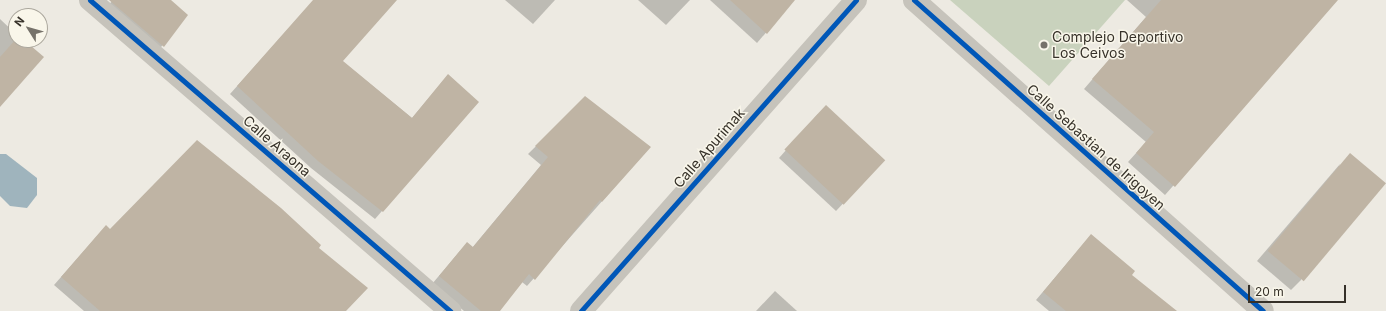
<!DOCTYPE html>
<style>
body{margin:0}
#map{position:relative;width:1386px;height:311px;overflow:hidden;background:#edeae2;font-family:Inter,sans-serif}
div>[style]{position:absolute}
.green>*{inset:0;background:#c9d2bd}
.water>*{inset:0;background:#9fb4bd}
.shadow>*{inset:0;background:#0003}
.building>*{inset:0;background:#bfb4a4;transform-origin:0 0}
.minor>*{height:22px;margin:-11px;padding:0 11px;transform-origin:11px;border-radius:11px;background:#c6c3bb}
.cycleway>*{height:5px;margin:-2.5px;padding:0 2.5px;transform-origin:2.5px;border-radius:2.5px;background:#0057b8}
.dots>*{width:11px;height:11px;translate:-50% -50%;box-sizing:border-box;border:2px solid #f9f6ea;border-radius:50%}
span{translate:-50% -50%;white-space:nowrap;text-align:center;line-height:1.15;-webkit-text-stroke:3px #f9f6ea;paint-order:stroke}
.poi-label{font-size:14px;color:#363129}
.left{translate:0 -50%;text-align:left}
.street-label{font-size:14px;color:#363129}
.north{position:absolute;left:8px;top:8px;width:40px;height:40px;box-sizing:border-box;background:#f9f6ea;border:1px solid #aba79d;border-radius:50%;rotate:307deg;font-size:11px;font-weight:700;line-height:16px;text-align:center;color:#363129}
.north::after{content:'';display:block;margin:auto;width:14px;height:18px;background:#76726a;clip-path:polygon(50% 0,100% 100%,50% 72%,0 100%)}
.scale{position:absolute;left:1248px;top:285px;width:98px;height:18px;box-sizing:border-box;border:2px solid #363129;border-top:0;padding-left:5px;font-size:12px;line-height:14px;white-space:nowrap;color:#363129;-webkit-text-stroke:3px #f9f6ea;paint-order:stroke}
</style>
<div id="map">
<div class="green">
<i style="clip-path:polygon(950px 0,1125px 0,1049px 86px)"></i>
</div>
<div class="water">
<i style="clip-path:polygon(0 154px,6px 154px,37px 178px,37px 195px,27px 208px,10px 206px,0 196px)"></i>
</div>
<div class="shadow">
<i style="clip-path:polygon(113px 0,170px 0,187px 15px,157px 52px,106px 8px)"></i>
<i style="clip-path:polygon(314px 0,396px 0,342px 61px,412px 118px,448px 75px,382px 211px,375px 219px,311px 168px,230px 94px)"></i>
<i style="clip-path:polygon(505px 0,555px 0,533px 24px)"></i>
<i style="clip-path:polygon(638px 0,690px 0,666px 25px)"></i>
<i style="clip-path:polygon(710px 0,794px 0,757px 43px)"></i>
<i style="clip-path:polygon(1127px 0,1337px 0,1165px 195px,1128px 162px,1146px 142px,1084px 89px,1146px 17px)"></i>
<i style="clip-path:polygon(0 19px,16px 34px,0 106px)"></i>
<i style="clip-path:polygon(585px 98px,650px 147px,527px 286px,522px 282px,498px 311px,464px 311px,432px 284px,460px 251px,472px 248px,541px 165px,528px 154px)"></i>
<i style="clip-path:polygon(818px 114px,884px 160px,836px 211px,779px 158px)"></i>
<i style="clip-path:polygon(1340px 164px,1301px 280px,1291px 290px,1257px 261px)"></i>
<i style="clip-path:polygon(106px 226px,110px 230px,317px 248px,344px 311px,84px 311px,54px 285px)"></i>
<i style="clip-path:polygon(1091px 235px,1130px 275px,1176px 311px,1049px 311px,1036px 300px)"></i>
<i style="clip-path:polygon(775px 291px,797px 311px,756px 311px)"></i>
</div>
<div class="building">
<i style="clip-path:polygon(109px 0,171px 0,188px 15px,164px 47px)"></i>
<i style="clip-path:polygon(313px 0,397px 0,343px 61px,412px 118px,448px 74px,479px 102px,383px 212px,318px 161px,237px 86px)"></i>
<i style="clip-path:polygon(730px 0,795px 0,767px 34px)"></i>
<i style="clip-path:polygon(1161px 0,1338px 0,1175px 187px,1136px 153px,1154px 132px,1092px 79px)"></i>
<i style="clip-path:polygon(16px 39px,24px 40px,44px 57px,0 107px,0 57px)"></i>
<i style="clip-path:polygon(585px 96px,651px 147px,602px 202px,600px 200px,535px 280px,529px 274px,500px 311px,481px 311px,439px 276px,467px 242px,473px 247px,548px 157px,535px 146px)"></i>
<i style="left:826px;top:105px;width:81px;height:61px;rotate:43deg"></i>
<i style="clip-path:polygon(197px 140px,281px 208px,321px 245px,319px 248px,368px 288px,346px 311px,100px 311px,61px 277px,106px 225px,110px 229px)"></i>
<i style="left:1350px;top:153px;width:47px;height:128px;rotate:40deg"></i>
<i style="clip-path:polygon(1091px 234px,1135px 271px,1132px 275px,1177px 311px,1066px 311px,1043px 292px)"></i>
</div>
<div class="minor">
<i style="left:90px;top:0;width:476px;rotate:40.8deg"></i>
<i style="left:914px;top:0;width:467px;rotate:41.7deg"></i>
<i style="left:581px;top:311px;width:415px;rotate:-48.5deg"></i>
</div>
<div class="cycleway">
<i style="left:90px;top:0;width:476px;rotate:40.8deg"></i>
<i style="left:914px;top:0;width:467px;rotate:41.7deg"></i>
<i style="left:581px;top:311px;width:415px;rotate:-48.5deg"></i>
</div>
<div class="dots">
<i style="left:1044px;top:45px;background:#76726a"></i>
</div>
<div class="poi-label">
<span class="left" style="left:1052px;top:45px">Complejo Deportivo<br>Los Ceivos</span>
</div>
<div class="street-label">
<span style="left:277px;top:146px;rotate:41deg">Calle Araona</span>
<span style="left:1096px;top:147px;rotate:42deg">Calle Sebastian de Irigoyen</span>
<span style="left:709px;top:148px;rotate:-49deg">Calle Apurimak</span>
</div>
<div class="north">N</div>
<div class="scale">20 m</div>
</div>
